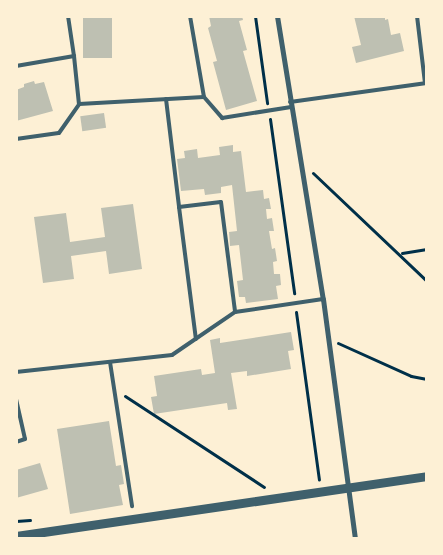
<!DOCTYPE html>
<html>
<head>
<meta charset="utf-8">
<style>
  body { margin:0 }
  #map { position:relative; width:443px; height:555px; overflow:hidden; background:#fdf0d5; font-family:"Open Sans",sans-serif }
  div>[style] { position:absolute }
  [style*='--x'] { left:calc(var(--x)*1px); top:calc(var(--y)*1px); width:calc(var(--w)*1px); rotate:calc(var(--a)*1deg) }
  .building>* { inset:0; background:#bec0b2; transform-origin:0 0 }
  .path>* { height:3px; margin:-1.5px; padding:0 1.5px; transform-origin:1.5px; border-radius:1.5px; background:#003049 }
  .service>* { height:4px; margin:-2px; padding:0 2px; transform-origin:2px; border-radius:2px; background:#3f606c }
  .minor>* { height:5px; margin:-2.5px; padding:0 2.5px; transform-origin:2.5px; border-radius:2.5px; background:#3f606c }
  .tertiary>* { height:9px; margin:-4.5px; padding:0 4.5px; transform-origin:4.5px; border-radius:4.5px; background:#3f606c }
  span { translate:-50% -50%; white-space:nowrap; text-align:center; line-height:1.15; -webkit-text-stroke:4px #fdf0d5; paint-order:stroke }
  .frame { position:absolute; inset:0; border:18px solid #fdf0d5; pointer-events:none }
</style>
</head>
<body>
<div id="map">
  <div class="building">
    <i style="left:83px;top:16px;width:29px;height:42px"></i>
    <i style="clip-path:polygon(209px 16px,242px 16px,243px 20px,239px 21px,247px 50px,243px 51px,257px 101px,226px 110px,213px 62px,217px 61px,208px 28px,211px 26px)"></i>
    <i style="clip-path:polygon(354px 16px,385px 16px,385px 20px,388px 19px,391px 35px,400px 33px,404px 51px,356px 63px,352px 47px,361px 45px)"></i>
    <i style="clip-path:polygon(34px 81px,35px 84px,44px 82px,53px 111px,16px 121px,16px 90px,24px 87px,24px 84px)"></i>
    <i style="left:104px;top:113px;width:15px;height:24px;rotate:82deg"></i>
    <i style="clip-path:polygon(233px 145px,233px 152px,241px 151px,246px 192px,263px 190px,264px 199px,269px 198px,271px 209px,266px 209px,267px 219px,272px 218px,274px 231px,269px 231px,272px 249px,275px 248px,277px 261px,273px 262px,274px 274px,280px 274px,281px 285px,276px 286px,278px 299px,246px 303px,245px 297px,239px 297px,237px 281px,243px 280px,239px 245px,230px 246px,229px 232px,237px 231px,232px 185px,221px 187px,221px 193px,205px 195px,204px 189px,181px 191px,177px 159px,185px 158px,184px 151px,197px 149px,198px 158px,220px 155px,219px 147px)"></i>
    <i style="clip-path:polygon(133px 204px,142px 269px,109px 274px,106px 251px,71px 256px,74px 279px,43px 283px,34px 217px,66px 213px,70px 242px,105px 237px,101px 208px)"></i>
    <i style="clip-path:polygon(291px 332px,294px 350px,288px 351px,291px 369px,247px 376px,247px 371px,231px 373px,237px 409px,228px 410px,227px 403px,154px 414px,151px 397px,157px 396px,154px 376px,201px 369px,202px 375px,215px 373px,210px 340px,220px 338px,220px 343px)"></i>
    <i style="clip-path:polygon(109px 421px,116px 466px,121px 465px,124px 484px,119px 485px,123px 505px,70px 514px,57px 429px)"></i>
    <i style="clip-path:polygon(40px 463px,48px 489px,16px 498px,16px 470px)"></i>
  </div>
  <div class="path">
    <i style="--x:255;--y:16;--w:88;--a:82.1"></i>
    <i style="--x:270;--y:119;--w:176;--a:82.1"></i>
    <i style="--x:313;--y:173;--w:157;--a:43.5"></i>
    <i style="--x:402;--y:253;--w:25;--a:-9"></i>
    <i style="--x:296;--y:312;--w:169;--a:82.2"></i>
    <i style="--x:338;--y:343;--w:80;--a:24.3"></i>
    <i style="--x:411;--y:376;--w:16;--a:11"></i>
    <i style="--x:125;--y:396;--w:166;--a:33.2"></i>
    <i style="--x:16;--y:521;--w:14;--a:-4"></i>
  </div>
  <div class="service">
    <i style="--x:68;--y:16;--w:40;--a:81.5"></i>
    <i style="--x:190;--y:16;--w:82;--a:80.2"></i>
    <i style="--x:417;--y:16;--w:67;--a:83.2"></i>
    <i style="--x:16;--y:66;--w:59;--a:-9.8"></i>
    <i style="--x:74;--y:56;--w:48;--a:84.1"></i>
    <i style="--x:166;--y:99;--w:109;--a:83.1"></i>
    <i style="--x:179;--y:207;--w:42;--a:-6.8"></i>
    <i style="--x:221;--y:202;--w:111;--a:82.7"></i>
    <i style="--x:290;--y:102;--w:138;--a:-7.9"></i>
    <i style="--x:16;--y:139;--w:43;--a:-7.9"></i>
    <i style="--x:59;--y:133;--w:35;--a:-55"></i>
    <i style="--x:79;--y:104;--w:125;--a:-3.2"></i>
    <i style="--x:204;--y:97;--w:28;--a:49"></i>
    <i style="--x:222;--y:118;--w:70;--a:-9.1"></i>
    <i style="--x:179;--y:207;--w:133;--a:82.7"></i>
    <i style="--x:110;--y:362;--w:146;--a:81.3"></i>
    <i style="--x:16;--y:372;--w:157;--a:-6.2"></i>
    <i style="--x:172;--y:355;--w:76;--a:-34.3"></i>
    <i style="--x:235;--y:312;--w:89;--a:-8.4"></i>
    <i style="--x:16;--y:399;--w:41;--a:77.3"></i>
    <i style="--x:25;--y:439;--w:9;--a:162"></i>
  </div>
  <div class="minor">
    <i style="--x:277;--y:16;--w:287;--a:80.8"></i>
    <i style="--x:323;--y:299;--w:242;--a:82.4"></i>
  </div>
  <div class="tertiary">
    <i style="--x:16;--y:536;--w:415;--a:-8.3"></i>
  </div>
  <div class="frame"></div>
</div>
</body>
</html>
